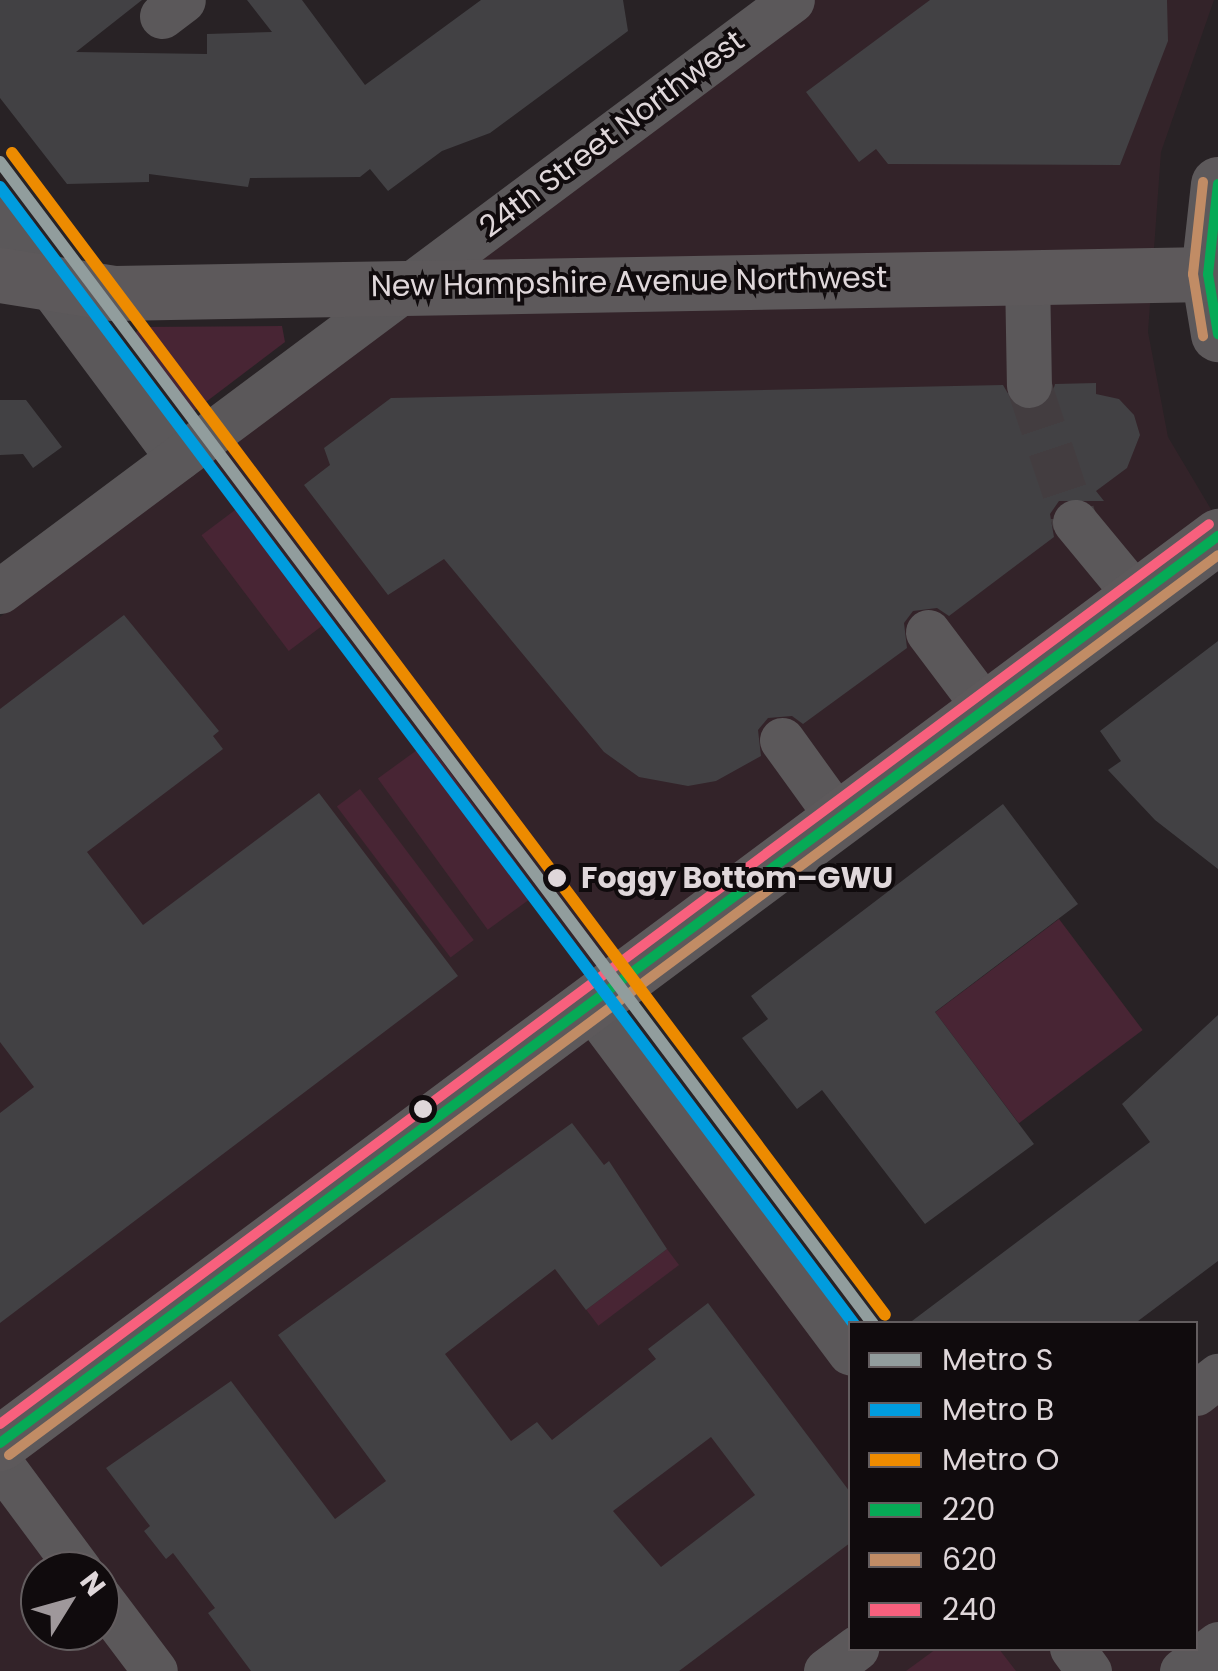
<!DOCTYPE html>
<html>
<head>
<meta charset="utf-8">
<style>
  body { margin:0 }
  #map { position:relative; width:1218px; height:1671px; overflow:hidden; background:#282225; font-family:Poppins,sans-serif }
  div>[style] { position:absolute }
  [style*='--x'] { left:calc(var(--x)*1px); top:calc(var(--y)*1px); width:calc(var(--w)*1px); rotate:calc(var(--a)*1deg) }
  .built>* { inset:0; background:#332329 }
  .green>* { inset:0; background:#482534; transform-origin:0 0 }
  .building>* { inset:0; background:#424144 }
  .minor-tunnel>* { height:45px; margin-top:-22.5px; transform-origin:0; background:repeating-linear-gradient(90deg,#433d40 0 45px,transparent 0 67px) }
  .minor>* { height:45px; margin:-22.5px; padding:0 22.5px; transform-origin:22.5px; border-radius:22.5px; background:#5b585a }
  .major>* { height:55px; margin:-27.5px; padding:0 27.5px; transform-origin:27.5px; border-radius:27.5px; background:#5d595b }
  .bus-1>* { height:10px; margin:-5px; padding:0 5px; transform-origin:5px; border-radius:5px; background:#06aa56 }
  .bus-2>* { height:10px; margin:-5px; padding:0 5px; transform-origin:5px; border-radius:5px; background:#c18c65 }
  .bus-3>* { height:10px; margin:-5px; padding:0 5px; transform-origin:5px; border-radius:5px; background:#f8607d }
  .metro-1>* { height:12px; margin:-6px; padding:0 6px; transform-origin:6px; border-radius:6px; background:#919d9d }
  .metro-2>* { height:12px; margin:-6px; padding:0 6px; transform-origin:6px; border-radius:6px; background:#009cde }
  .metro-3>* { height:12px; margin:-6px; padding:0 6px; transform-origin:6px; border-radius:6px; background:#ed8b00 }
  .dots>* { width:28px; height:28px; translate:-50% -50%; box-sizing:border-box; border:5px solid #100b0d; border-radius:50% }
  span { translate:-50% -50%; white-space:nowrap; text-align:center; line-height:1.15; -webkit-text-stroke:8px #100b0d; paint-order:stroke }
  .street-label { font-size:30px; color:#dfd7da }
  .stop-label { font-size:30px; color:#dfd7da; font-weight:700 }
  .left { translate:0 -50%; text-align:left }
  .legend { position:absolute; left:848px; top:1321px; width:350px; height:330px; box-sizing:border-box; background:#100b0d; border:2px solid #635d5f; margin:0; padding:12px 18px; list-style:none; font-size:30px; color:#dfd7da }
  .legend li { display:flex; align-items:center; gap:20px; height:50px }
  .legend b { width:50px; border:2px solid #635d5f }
  .north { position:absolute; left:20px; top:1551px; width:100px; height:100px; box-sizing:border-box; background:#100b0d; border:2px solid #635d5f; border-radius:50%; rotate:53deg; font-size:28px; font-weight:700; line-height:40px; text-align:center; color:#dfd7da }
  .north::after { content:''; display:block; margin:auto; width:35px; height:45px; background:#9f989b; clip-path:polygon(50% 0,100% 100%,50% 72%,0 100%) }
</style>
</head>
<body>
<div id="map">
  <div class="built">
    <i style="clip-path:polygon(evenodd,811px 0,1214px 0,1161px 152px,1148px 332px,1168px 437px,1218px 521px,590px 1005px,850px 1353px,850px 1648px,1196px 1648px,1196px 1393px,1218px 1376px,1218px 1671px,0 1671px,0 617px,811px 0,40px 1571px,100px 1571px,100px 1631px,40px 1631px,40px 1571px)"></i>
  </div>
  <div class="green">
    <i style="clip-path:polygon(282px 326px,285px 342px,194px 411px,178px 406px,130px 341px,140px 327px)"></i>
    <i style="left:243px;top:504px;width:145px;height:52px;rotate:53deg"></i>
    <i style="left:428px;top:742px;width:187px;height:62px;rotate:54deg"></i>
    <i style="left:360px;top:789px;width:189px;height:29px;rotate:53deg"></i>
    <i style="left:1059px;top:919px;width:139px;height:155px;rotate:53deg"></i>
    <i style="left:667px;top:1249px;width:20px;height:101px;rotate:53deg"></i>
    <i style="clip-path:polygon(936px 1649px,999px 1649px,1016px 1671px,906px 1671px)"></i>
  </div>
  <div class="building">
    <i style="clip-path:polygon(0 0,142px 0,76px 52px,207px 54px,207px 34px,272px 32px,247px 0,302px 0,365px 85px,481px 0,623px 0,628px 31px,490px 133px,442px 151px,388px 191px,370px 169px,360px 177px,250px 178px,248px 187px,149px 174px,149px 182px,67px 184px,0 98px)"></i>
    <i style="clip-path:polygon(930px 0,1167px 0,1168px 41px,1120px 165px,888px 164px,876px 149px,859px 162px,806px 92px)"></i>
    <i style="clip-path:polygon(1096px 383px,1096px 394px,1119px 399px,1134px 415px,1140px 435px,1127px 468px,1096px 491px,1104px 501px,1059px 501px,1050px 514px,1054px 537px,949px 616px,937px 608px,913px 611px,904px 623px,907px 648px,803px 724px,792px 716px,768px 718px,758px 730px,761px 756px,716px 781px,688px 786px,639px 777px,604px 752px,444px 559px,388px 595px,304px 485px,330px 465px,324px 448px,391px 398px,1003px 385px,1016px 407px,1030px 411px,1051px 398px,1055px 384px)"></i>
    <i style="clip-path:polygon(0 400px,26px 400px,62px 447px,33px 468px,23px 454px,0 455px)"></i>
    <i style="clip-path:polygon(124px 615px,219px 731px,213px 736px,223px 749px,87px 852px,143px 925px,319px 793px,458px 976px,0 1323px,0 1113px,34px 1087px,0 1042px,0 709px)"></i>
    <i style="clip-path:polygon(1218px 641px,1218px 869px,1155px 820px,1108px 770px,1121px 761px,1100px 731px)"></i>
    <i style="clip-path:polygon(1003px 804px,1078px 904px,935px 1012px,1034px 1144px,925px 1224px,822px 1090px,797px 1109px,742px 1038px,768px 1019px,751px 996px)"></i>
    <i style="clip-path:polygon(1218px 1015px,1218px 1261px,1134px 1324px,908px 1324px,1150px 1142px,1122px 1104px)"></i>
    <i style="clip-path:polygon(evenodd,572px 1123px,604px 1165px,609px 1161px,667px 1249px,586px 1310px,555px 1269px,445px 1354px,511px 1441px,537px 1422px,552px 1440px,656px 1359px,648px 1349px,708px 1303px,850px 1492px,850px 1543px,679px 1671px,251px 1671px,208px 1613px,215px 1608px,173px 1553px,166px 1559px,144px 1531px,150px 1526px,106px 1468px,231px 1381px,335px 1519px,386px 1481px,278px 1335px,572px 1123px,711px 1437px,755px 1495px,661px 1567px,613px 1511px,711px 1437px)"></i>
  </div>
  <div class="minor-tunnel">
    <i style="--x:1029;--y:385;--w:145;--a:71.4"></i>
  </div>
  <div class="minor">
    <i style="--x:162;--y:16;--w:26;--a:-37"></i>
    <i style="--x:0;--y:219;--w:298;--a:53.3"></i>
    <i style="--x:1027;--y:274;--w:111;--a:89"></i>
    <i style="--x:1075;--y:522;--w:97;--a:50.4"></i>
    <i style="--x:0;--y:591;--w:988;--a:-36.73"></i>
    <i style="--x:928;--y:632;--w:96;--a:53"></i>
    <i style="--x:782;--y:740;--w:97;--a:54.2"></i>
    <i style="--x:590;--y:1005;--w:434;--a:53.2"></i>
    <i style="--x:1196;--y:1393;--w:28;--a:-38"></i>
    <i style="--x:0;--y:1463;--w:134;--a:53.5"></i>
    <i style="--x:100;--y:1598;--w:91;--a:53"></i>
    <i style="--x:1072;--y:1648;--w:29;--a:54"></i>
    <i style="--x:826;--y:1671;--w:38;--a:-37"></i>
    <i style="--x:1182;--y:1671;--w:45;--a:-36.9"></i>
  </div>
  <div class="major">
    <i style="--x:1218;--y:184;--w:91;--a:96.3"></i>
    <i style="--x:1208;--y:274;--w:61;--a:80.5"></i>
    <i style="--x:0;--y:275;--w:115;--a:9"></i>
    <i style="--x:114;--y:293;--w:1094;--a:-0.99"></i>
    <i style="--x:0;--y:1443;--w:1519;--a:-36.67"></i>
  </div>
  <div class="bus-1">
    <i style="--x:1218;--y:184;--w:91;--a:96.3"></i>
    <i style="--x:1208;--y:274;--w:61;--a:80.5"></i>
    <i style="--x:0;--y:1443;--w:1519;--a:-36.67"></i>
  </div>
  <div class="bus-2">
    <i style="--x:1203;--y:182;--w:93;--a:96.2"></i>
    <i style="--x:1193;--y:274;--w:63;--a:80.8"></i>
    <i style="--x:9;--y:1455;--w:1507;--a:-36.66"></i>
  </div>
  <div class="bus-3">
    <i style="--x:0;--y:1424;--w:1507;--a:-36.66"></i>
  </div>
  <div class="metro-1">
    <i style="--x:0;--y:162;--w:1453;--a:53.08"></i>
  </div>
  <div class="metro-2">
    <i style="--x:0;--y:187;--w:1422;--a:53.09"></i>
  </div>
  <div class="metro-3">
    <i style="--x:12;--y:153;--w:1453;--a:53.08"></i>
  </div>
  <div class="dots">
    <i style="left:557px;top:878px;background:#dfd7da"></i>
    <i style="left:423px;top:1109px;background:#dfd7da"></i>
  </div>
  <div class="street-label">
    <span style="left:612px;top:134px;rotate:-37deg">24th Street Northwest</span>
    <span style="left:629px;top:282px;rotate:-1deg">New Hampshire Avenue Northwest</span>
  </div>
  <div class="stop-label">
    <span class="left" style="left:581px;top:878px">Foggy Bottom–GWU</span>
  </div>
  <ul class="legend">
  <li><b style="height:12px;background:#919d9d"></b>Metro S</li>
  <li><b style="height:12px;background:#009cde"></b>Metro B</li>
  <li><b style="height:12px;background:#ed8b00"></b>Metro O</li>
  <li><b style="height:12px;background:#06aa56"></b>220</li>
  <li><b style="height:12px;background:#c18c65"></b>620</li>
  <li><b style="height:12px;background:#f8607d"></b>240</li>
  </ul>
  <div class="north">N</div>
</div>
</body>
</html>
